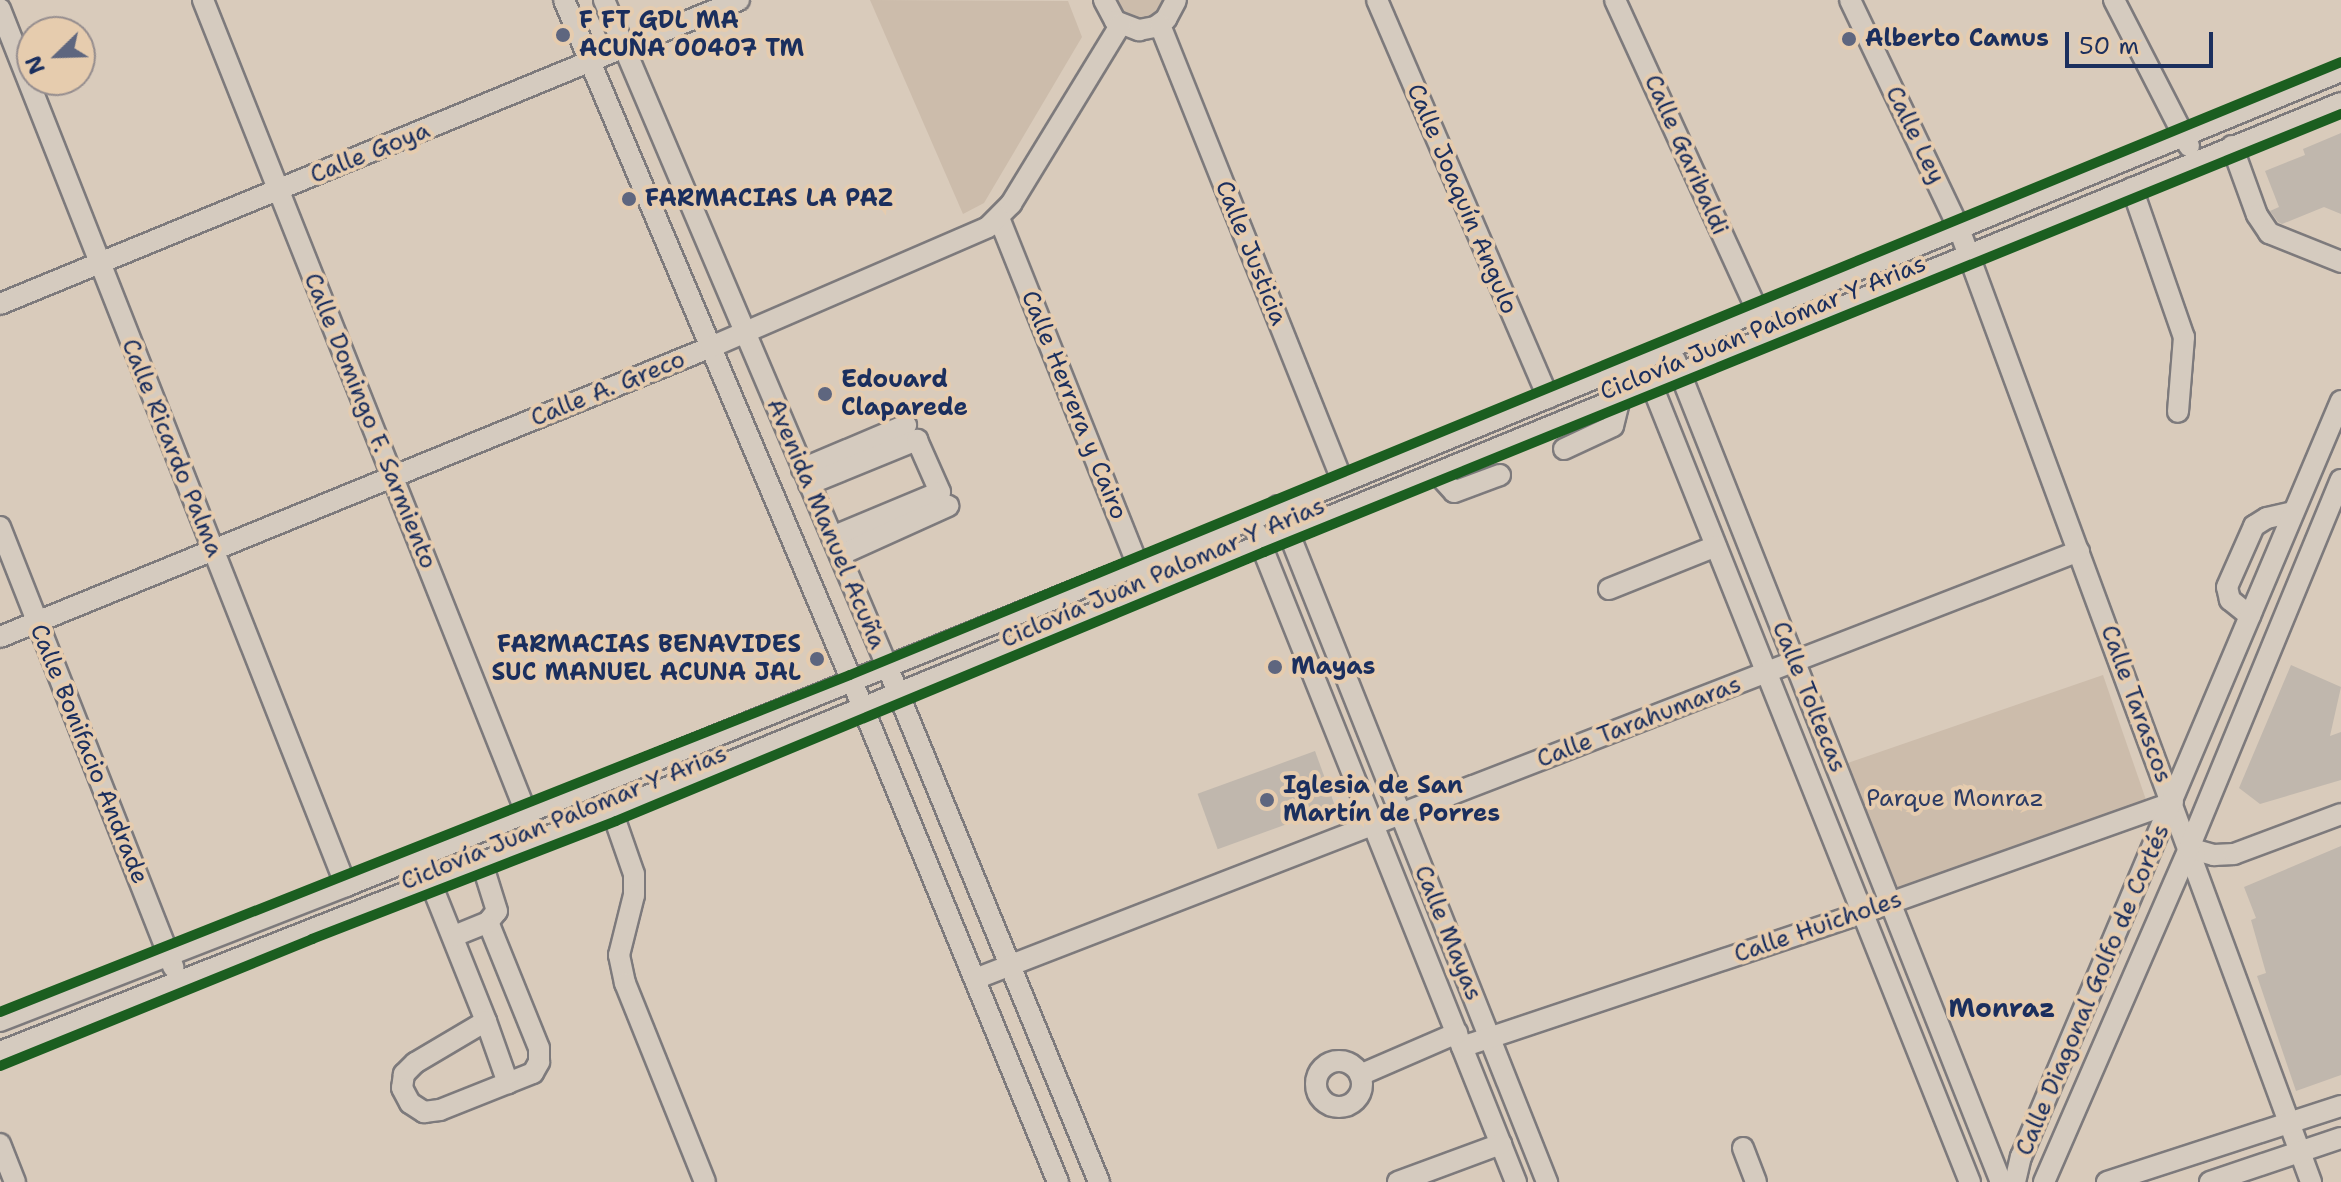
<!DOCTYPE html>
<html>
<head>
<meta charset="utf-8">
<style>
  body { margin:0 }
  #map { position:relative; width:2341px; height:1182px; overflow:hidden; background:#d9cbbb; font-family:"Shantell Sans",sans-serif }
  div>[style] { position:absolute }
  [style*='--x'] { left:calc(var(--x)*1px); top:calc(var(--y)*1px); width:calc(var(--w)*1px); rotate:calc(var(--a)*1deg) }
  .green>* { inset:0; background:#ccbcab; transform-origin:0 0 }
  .building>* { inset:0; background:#c0b7ad; transform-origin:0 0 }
  .roads { filter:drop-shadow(2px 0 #7d7a7c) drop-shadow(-2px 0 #7d7a7c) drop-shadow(0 2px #7d7a7c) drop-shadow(0 -2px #7d7a7c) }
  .minor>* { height:20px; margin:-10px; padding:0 10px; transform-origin:10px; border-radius:10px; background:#d5cbbf }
  .minor>.ring { margin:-10px; padding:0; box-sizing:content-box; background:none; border:20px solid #d5cbbf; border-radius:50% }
  .cycleway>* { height:10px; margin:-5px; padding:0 5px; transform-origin:5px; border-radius:5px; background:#1b5e20 }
  .dots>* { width:22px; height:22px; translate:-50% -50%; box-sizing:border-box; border:4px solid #e6ccae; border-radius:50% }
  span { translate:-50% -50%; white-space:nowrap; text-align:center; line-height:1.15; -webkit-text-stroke:8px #e6ccae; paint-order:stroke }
  .poi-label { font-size:24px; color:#1b2f5e; font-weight:700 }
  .left { translate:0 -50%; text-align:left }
  .right { translate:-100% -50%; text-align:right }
  .street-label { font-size:24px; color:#1b2f5e }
  .park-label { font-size:24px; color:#2c3c65 }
  .neighbourhood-label { font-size:26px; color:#1b2f5e; font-weight:700 }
  .north { position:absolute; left:16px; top:16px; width:80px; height:80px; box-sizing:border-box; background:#e6ccae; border:2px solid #958d8e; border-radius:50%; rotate:247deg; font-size:22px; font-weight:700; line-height:32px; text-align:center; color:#1b2f5e }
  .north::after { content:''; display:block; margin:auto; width:28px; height:36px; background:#5e667f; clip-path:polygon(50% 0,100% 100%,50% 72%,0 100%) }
  .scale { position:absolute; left:2065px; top:32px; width:148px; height:36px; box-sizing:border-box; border:4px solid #1b2f5e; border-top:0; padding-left:10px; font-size:24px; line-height:28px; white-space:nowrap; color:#1b2f5e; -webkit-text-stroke:6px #e6ccae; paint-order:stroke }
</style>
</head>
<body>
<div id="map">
  <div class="green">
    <i style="clip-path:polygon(870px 0,1068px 1px,1082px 37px,984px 203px,963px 214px)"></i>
    <i style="clip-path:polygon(1114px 0,1165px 0,1154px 15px,1138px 20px,1122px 13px)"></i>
    <i style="left:2103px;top:675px;width:136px;height:270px;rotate:71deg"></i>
  </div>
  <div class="building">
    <i style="clip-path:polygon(2341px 133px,2341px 214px,2324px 207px,2282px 224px,2278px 222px,2270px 211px,2279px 207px,2265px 171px,2305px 155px,2303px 149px)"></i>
    <i style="clip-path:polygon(2291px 665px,2341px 687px,2330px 736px,2341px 732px,2341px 780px,2260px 804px,2239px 788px)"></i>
    <i style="left:1315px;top:751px;width:59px;height:125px;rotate:70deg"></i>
    <i style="clip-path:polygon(2341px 846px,2341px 1075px,2296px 1091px,2257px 976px,2266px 973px,2251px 920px,2256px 918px,2244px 887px)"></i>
  </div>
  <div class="roads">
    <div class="minor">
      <i style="--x:203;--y:0;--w:888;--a:68.32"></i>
      <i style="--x:564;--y:0;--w:739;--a:67.08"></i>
      <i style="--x:852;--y:681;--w:542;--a:67.65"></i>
      <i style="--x:604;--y:0;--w:724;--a:66.98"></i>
      <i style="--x:887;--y:666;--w:558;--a:67.66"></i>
      <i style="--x:1104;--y:0;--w:24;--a:62"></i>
      <i style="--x:1115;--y:21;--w:26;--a:21"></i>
      <i style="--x:1139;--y:30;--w:16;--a:-11"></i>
      <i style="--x:1155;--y:27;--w:14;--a:-36"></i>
      <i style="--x:1166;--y:19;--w:21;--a:-62"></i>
      <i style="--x:1377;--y:0;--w:433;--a:66.7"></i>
      <i style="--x:1615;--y:0;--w:341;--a:65.4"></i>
      <i style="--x:1850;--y:0;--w:250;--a:64.5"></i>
      <i style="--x:1958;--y:226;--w:1019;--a:69.73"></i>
      <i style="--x:2114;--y:0;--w:164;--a:62.8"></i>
      <i style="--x:0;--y:9;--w:943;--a:68.47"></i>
      <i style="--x:1160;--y:25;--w:492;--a:68.2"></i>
      <i style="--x:2232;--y:146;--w:73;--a:70.1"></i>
      <i style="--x:2257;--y:215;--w:22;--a:56"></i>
      <i style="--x:2269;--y:233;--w:78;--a:21.9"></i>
      <i style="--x:2132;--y:188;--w:158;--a:70.8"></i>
      <i style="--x:2184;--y:337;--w:75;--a:94.6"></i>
      <i style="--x:999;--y:218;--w:386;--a:68.2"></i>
      <i style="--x:0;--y:304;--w:799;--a:-22.36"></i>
      <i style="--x:1675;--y:360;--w:884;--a:68.37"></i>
      <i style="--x:1647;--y:373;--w:871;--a:68.24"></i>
      <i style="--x:1564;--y:449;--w:54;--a:-25.1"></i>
      <i style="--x:1613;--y:426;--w:29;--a:-76"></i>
      <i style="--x:802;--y:469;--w:113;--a:-22.9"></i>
      <i style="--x:1437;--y:473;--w:25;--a:48"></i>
      <i style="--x:1454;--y:492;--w:49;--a:-20.3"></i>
      <i style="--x:809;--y:484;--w:117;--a:-22.2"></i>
      <i style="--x:917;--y:440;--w:57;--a:66.1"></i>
      <i style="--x:940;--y:492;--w:117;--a:157.4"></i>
      <i style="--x:1278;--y:506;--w:728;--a:68.3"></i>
      <i style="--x:0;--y:527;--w:473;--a:68.5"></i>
      <i style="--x:1256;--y:532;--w:700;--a:68.2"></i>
      <i style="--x:840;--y:555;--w:119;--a:-24.4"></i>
      <i style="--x:1609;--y:589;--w:115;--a:-21.9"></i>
      <i style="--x:2250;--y:616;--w:26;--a:-141"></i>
      <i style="--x:2230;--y:600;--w:13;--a:-103"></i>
      <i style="--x:2227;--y:587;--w:67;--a:-66.1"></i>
      <i style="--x:2254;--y:526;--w:15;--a:-32"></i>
      <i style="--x:2267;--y:518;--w:27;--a:-13"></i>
      <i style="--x:0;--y:637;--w:768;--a:-22.19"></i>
      <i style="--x:711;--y:347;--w:302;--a:-23.4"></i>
      <i style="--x:988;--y:227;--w:33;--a:-45"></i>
      <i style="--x:1011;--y:204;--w:211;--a:-58.6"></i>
      <i style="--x:612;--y:811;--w:67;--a:70.8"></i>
      <i style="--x:634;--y:874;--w:21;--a:90"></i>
      <i style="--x:634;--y:895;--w:62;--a:104"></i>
      <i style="--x:619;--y:955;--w:29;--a:78"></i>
      <i style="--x:625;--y:983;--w:214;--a:68.1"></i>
      <i style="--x:2189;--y:848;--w:26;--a:16"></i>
      <i style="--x:2214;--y:855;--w:20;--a:-3"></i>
      <i style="--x:2234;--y:854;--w:114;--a:-20.5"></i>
      <i style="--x:420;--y:856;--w:178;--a:68.2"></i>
      <i style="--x:486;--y:1021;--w:82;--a:149.4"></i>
      <i style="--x:415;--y:1063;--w:16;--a:135"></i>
      <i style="--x:404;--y:1074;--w:14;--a:98"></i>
      <i style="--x:402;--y:1088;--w:17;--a:62"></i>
      <i style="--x:410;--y:1103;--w:17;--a:33"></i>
      <i style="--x:424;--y:1112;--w:16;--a:-7"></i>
      <i style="--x:440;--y:1110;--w:100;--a:-21.7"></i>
      <i style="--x:533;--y:1073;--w:13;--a:-61"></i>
      <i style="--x:539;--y:1062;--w:14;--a:-90"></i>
      <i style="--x:539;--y:1048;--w:136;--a:-112"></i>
      <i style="--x:454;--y:936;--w:37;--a:-22"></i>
      <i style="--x:488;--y:922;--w:14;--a:-51"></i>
      <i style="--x:497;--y:911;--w:50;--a:-107.4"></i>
      <i style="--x:975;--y:979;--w:1184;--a:-21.19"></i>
      <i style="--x:0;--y:1021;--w:371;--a:-21.3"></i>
      <i style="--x:346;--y:886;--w:1076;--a:-22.06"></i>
      <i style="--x:1343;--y:482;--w:1079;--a:-22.38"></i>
      <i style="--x:486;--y:1021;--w:66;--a:70.5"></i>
      <i style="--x:1462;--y:1047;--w:422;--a:-18.5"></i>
      <i style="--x:1862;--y:913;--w:330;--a:-19.6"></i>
      <i style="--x:0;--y:1052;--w:577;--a:-21.45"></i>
      <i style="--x:537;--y:841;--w:1949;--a:-22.25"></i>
      <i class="ring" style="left:1316px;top:1061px;width:26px;height:26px"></i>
      <i style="--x:1360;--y:1075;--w:106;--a:-23.4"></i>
      <i style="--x:0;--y:1144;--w:41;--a:68.5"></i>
      <i style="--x:1743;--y:1148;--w:36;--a:69"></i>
      <i style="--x:1398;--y:1182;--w:110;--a:-20.3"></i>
      <i style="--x:2015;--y:1182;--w:26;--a:-77"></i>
      <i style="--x:2021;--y:1157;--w:821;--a:-67.06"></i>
      <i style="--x:2044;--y:1182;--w:364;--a:-66.5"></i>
      <i style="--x:2189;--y:848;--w:398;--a:-67.6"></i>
      <i style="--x:2107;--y:1182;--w:246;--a:-18"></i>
      <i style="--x:2210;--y:1182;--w:138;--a:-18.6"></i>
    </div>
  </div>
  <div class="cycleway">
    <i style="--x:0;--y:1012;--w:914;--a:-21.63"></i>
    <i style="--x:850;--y:675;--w:1612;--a:-22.35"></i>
    <i style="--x:0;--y:1066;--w:337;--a:-22.1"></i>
    <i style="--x:312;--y:939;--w:326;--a:-21.2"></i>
    <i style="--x:616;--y:821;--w:702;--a:-22.54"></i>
    <i style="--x:1264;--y:552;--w:1163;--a:-22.13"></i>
  </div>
  <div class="dots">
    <i style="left:563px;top:35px;background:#5e667f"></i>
    <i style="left:1849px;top:39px;background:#5e667f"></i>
    <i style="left:629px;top:199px;background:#5e667f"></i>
    <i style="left:825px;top:394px;background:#5e667f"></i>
    <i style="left:817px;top:659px;background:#5e667f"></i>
    <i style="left:1275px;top:667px;background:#5e667f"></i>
    <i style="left:1267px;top:800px;background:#5e667f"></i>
  </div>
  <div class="poi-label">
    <span class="left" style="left:579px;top:35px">F FT GDL MA<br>ACUÑA 00407 TM</span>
    <span class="left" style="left:1865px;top:39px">Alberto Camus</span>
    <span class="left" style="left:645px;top:199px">FARMACIAS LA PAZ</span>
    <span class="left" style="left:841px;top:394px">Edouard<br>Claparede</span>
    <span class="right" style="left:801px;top:659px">FARMACIAS BENAVIDES<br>SUC MANUEL ACUNA JAL</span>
    <span class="left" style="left:1291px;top:667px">Mayas</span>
    <span class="left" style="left:1283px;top:800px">Iglesia de San<br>Martín de Porres</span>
  </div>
  <div class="street-label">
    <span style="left:1915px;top:135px;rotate:64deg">Calle Ley</span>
    <span style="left:370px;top:153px;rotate:-22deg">Calle Goya</span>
    <span style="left:1686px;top:155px;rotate:66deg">Calle Garibaldi</span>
    <span style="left:1462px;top:199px;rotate:67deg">Calle Joaquín Angulo</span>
    <span style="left:1251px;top:253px;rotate:68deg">Calle Justicia</span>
    <span style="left:1763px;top:328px;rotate:-22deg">Ciclovía Juan Palomar Y Arias</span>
    <span style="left:608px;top:389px;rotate:-22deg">Calle A. Greco</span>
    <span style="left:1074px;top:405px;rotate:68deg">Calle Herrera y Cairo</span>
    <span style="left:370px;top:421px;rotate:68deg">Calle Domingo F. Sarmiento</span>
    <span style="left:172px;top:448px;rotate:68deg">Calle Ricardo Palma</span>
    <span style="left:826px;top:524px;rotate:67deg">Avenida Manuel Acuña</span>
    <span style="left:1163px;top:573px;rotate:-23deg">Ciclovía Juan Palomar Y Arias</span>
    <span style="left:1809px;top:697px;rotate:68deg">Calle Toltecas</span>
    <span style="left:2136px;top:704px;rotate:70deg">Calle Tarascos</span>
    <span style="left:1639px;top:722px;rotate:-21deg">Calle Tarahumaras</span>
    <span style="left:89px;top:754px;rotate:68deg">Calle Bonifacio Andrade</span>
    <span style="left:564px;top:818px;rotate:-22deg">Ciclovía Juan Palomar Y Arias</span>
    <span style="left:1818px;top:927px;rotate:-19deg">Calle Huicholes</span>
    <span style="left:1448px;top:933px;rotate:68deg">Calle Mayas</span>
    <span style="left:2093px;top:990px;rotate:-67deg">Calle Diagonal Golfo de Cortés</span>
  </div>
  <div class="park-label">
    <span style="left:1955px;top:799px">Parque Monraz</span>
  </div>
  <div class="neighbourhood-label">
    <span style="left:2002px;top:1008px">Monraz</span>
  </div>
  <div class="north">N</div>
  <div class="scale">50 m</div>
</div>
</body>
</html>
